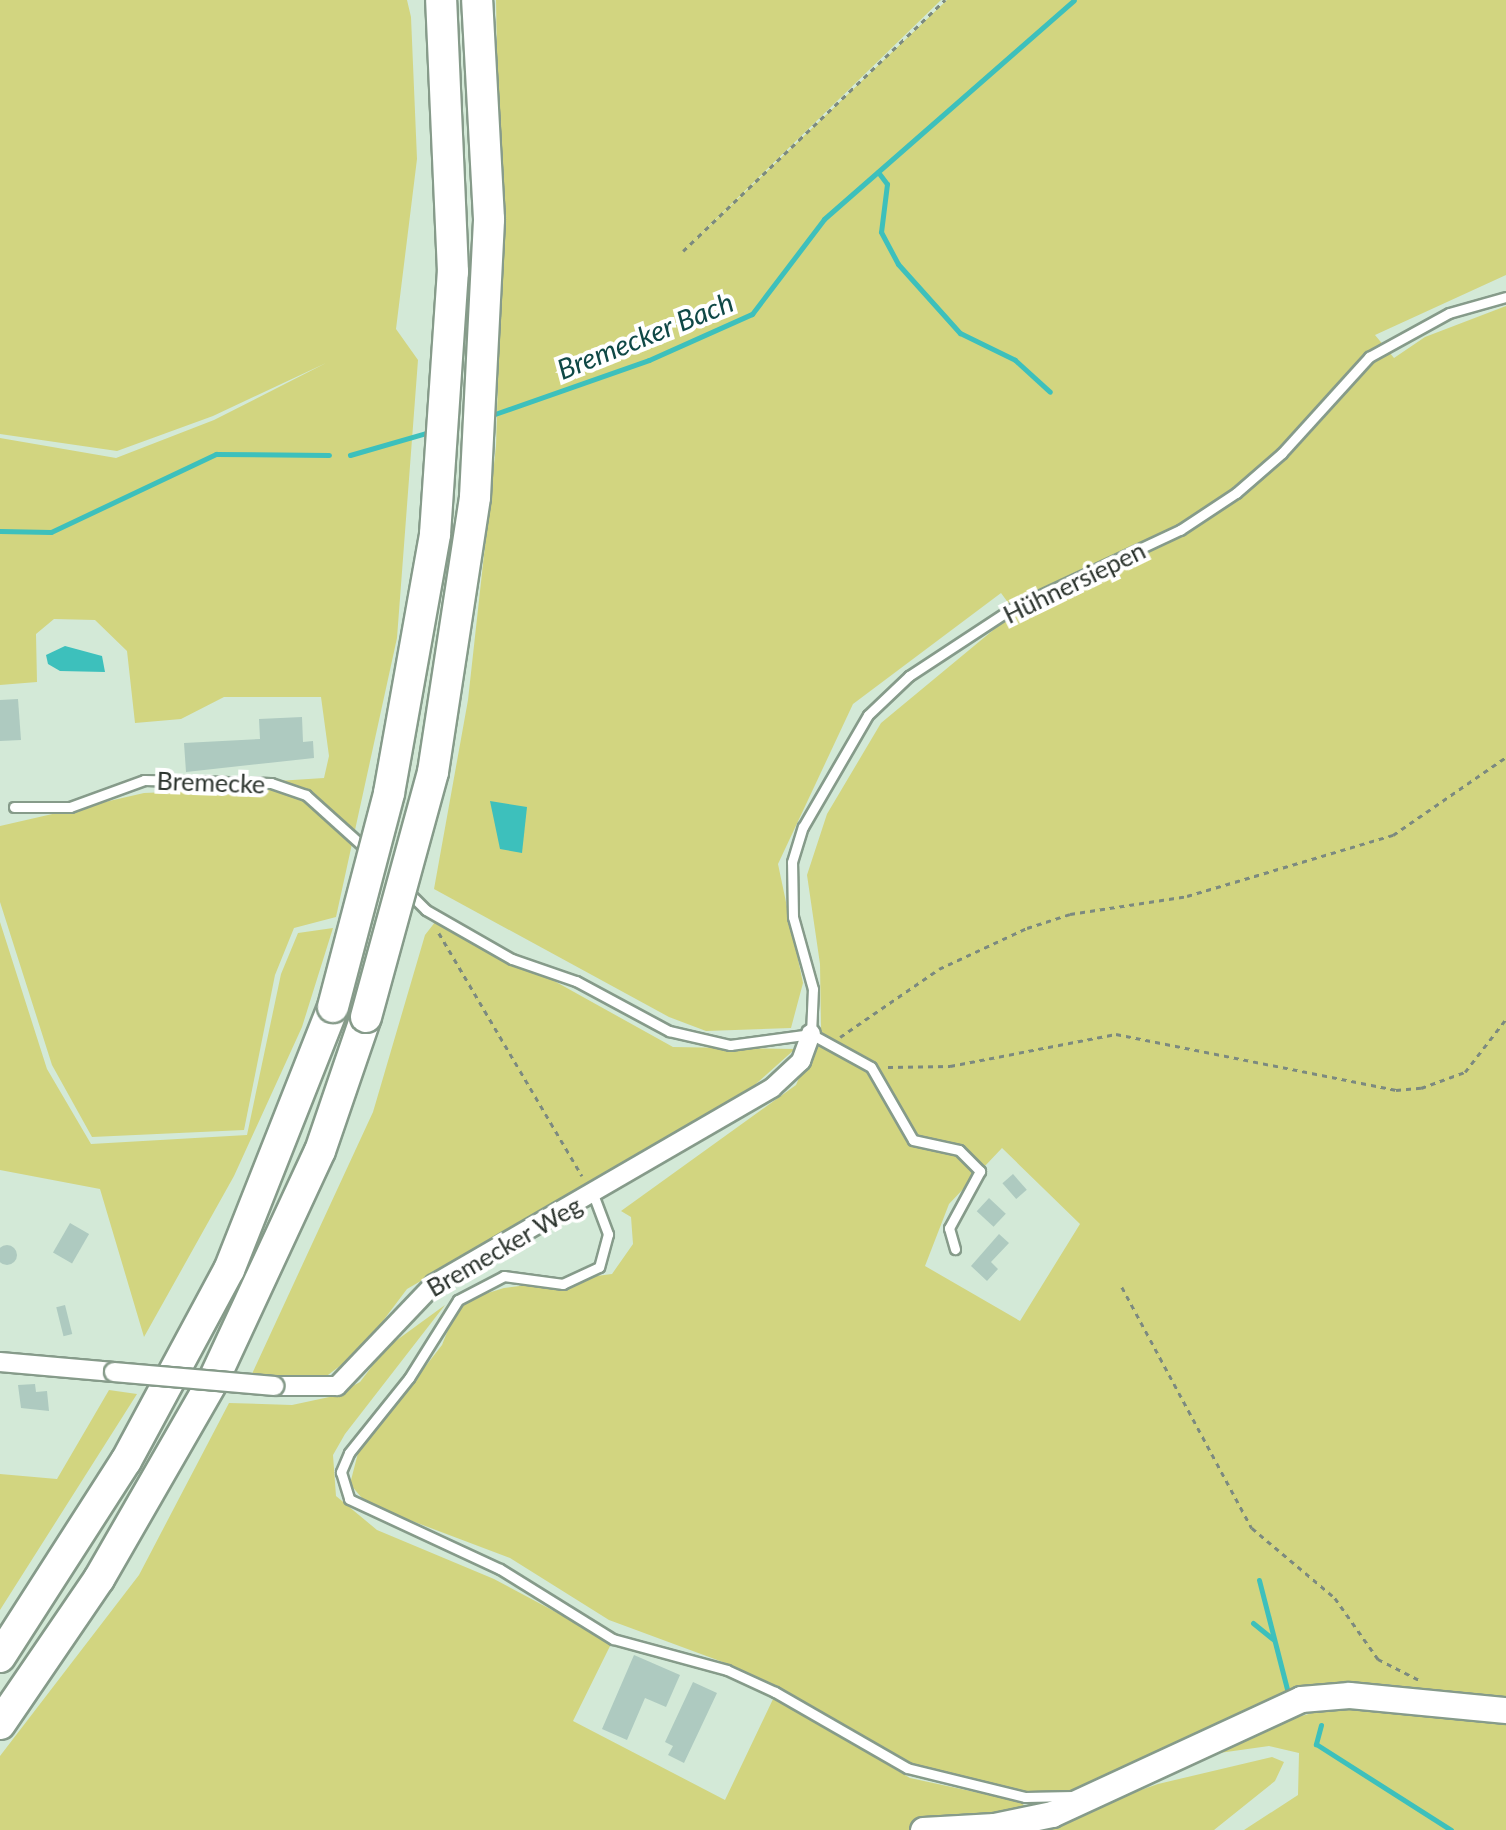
<!DOCTYPE html>
<html>
<head>
<meta charset="utf-8">
<style>
  body { margin:0 }
  #map { position:relative; width:1506px; height:1830px; overflow:hidden; background:#d3e9d7; font-family:Lato,sans-serif }
  div>[style] { position:absolute }
  [style*='--x'] { left:calc(var(--x)*1px); top:calc(var(--y)*1px); width:calc(var(--w)*1px); rotate:calc(var(--a)*1deg) }
  .green>* { inset:0; background:#d2d580 }
  .water>* { inset:0; background:#3dc0bc }
  .stream>* { height:5px; margin:-2.5px; padding:0 2.5px; transform-origin:2.5px; border-radius:2.5px; background:#3dc0bc }
  .building>* { inset:0; background:#aecac0; transform-origin:0 0 }
  .round { border-radius:50% }
  .path>* { height:2.5px; margin-top:-1.25px; transform-origin:0; background:repeating-linear-gradient(90deg,#7c8a7f 0 5px,transparent 0 10px) }
  .roads { filter:drop-shadow(2px 0 #869b8a) drop-shadow(-2px 0 #869b8a) drop-shadow(0 2px #869b8a) drop-shadow(0 -2px #869b8a) }
  .lane>* { height:9px; margin:-4.5px; padding:0 4.5px; transform-origin:4.5px; border-radius:4.5px; background:#fff }
  .street>* { height:18px; margin:-9px; padding:0 9px; transform-origin:9px; border-radius:9px; background:#fff }
  .secondary>* { height:25px; margin:-12.5px; padding:0 12.5px; transform-origin:12.5px; border-radius:12.5px; background:#fff }
  .highway>* { height:30px; margin:-15px; padding:0 15px; transform-origin:15px; border-radius:15px; background:#fff }
  .bridges { filter:drop-shadow(2px 0 #869b8a) drop-shadow(-2px 0 #869b8a) drop-shadow(0 2px #869b8a) drop-shadow(0 -2px #869b8a) }
  .street-bridge>* { height:18px; margin:-9px; padding:0 9px; transform-origin:9px; border-radius:9px; background:#fff }
  .highway-bridge>* { height:30px; margin:-15px; padding:0 15px; transform-origin:15px; border-radius:15px; background:#fff }
  span { translate:-50% -50%; white-space:nowrap; text-align:center; line-height:1.15; -webkit-text-stroke:8px #fff; paint-order:stroke }
  .street-label { font-size:25px; color:#2b332d }
  .water-label { font-size:28px; color:#0f4846; font-style:italic }
</style>
</head>
<body>
<div id="map">
  <div class="green">
    <i style="clip-path:polygon(0 0,407px 0,411px 17px,417px 159px,396px 329px,418px 360px,397px 638px,336px 917px,294px 928px,275px 975px,244px 1130px,92px 1137px,52px 1065px,0 902px,0 826px,144px 793px,242px 789px,261px 794px,277px 781px,324px 778px,329px 756px,321px 697px,224px 697px,181px 719px,135px 723px,127px 651px,95px 620px,54px 619px,36px 634px,37px 682px,0 685px,0 438px,116px 458px,214px 420px,326px 363px,213px 416px,117px 451px,0 434px)"></i>
    <i style="clip-path:polygon(evenodd,496px 0,941px 0,685px 249px,947px 0,1506px 0,1506px 275px,1375px 335px,1394px 358px,1425px 337px,1506px 306px,1506px 1699px,1385px 1684px,1347px 1687px,1226px 1720px,1188px 1736px,1144px 1769px,1079px 1790px,1023px 1793px,908px 1765px,728px 1664px,609px 1620px,510px 1558px,367px 1504px,350px 1484px,358px 1453px,442px 1345px,459px 1302px,504px 1288px,612px 1274px,633px 1244px,631px 1217px,621px 1211px,796px 1085px,821px 1027px,820px 964px,807px 875px,827px 814px,881px 723px,1015px 612px,1001px 593px,853px 704px,778px 864px,803px 983px,791px 1028px,706px 1031px,669px 1017px,434px 889px,468px 700px,496px 446px,501px 280px,496px 0,1002px 1148px,1080px 1224px,1020px 1321px,925px 1266px,949px 1204px,1002px 1148px)"></i>
    <i style="clip-path:polygon(439px 917px,673px 1047px,795px 1049px,748px 1091px,407px 1289px,361px 1350px,320px 1381px,251px 1376px,373px 1112px,425px 935px)"></i>
    <i style="clip-path:polygon(0 922px,47px 1069px,91px 1144px,247px 1135px,281px 974px,298px 933px,333px 928px,302px 1027px,234px 1176px,144px 1337px,100px 1189px,0 1170px)"></i>
    <i style="clip-path:polygon(445px 1305px,345px 1434px,333px 1455px,336px 1496px,377px 1530px,494px 1579px,612px 1642px,573px 1721px,725px 1800px,774px 1697px,910px 1778px,1022px 1802px,1034px 1827px,1158px 1784px,1272px 1757px,1284px 1762px,1275px 1781px,1214px 1830px,0 1830px,0 1756px,139px 1575px,229px 1403px,292px 1405px,334px 1396px,360px 1382px,386px 1348px)"></i>
    <i style="clip-path:polygon(109px 1390px,137px 1394px,0 1610px,0 1474px,57px 1479px)"></i>
    <i style="clip-path:polygon(1347px 1703px,1506px 1721px,1506px 1830px,1244px 1830px,1298px 1795px,1299px 1753px,1269px 1746px,1212px 1754px,1274px 1724px)"></i>
  </div>
  <div class="water">
    <i style="clip-path:polygon(65px 646px,102px 656px,105px 672px,60px 671px,48px 664px,46px 655px)"></i>
    <i style="clip-path:polygon(490px 801px,527px 807px,522px 853px,500px 849px)"></i>
  </div>
  <div class="stream">
    <i style="--x:878;--y:172;--w:15;--a:53"></i>
    <i style="--x:887;--y:184;--w:48;--a:97.1"></i>
    <i style="--x:881;--y:232;--w:36;--a:62"></i>
    <i style="--x:898;--y:264;--w:93;--a:48.1"></i>
    <i style="--x:960;--y:333;--w:61;--a:26.1"></i>
    <i style="--x:1015;--y:360;--w:47;--a:42.4"></i>
    <i style="--x:492;--y:415;--w:166;--a:-19.3"></i>
    <i style="--x:649;--y:360;--w:113;--a:-24.1"></i>
    <i style="--x:752;--y:314;--w:119;--a:-52.8"></i>
    <i style="--x:824;--y:219;--w:332;--a:-41.2"></i>
    <i style="--x:350;--y:455;--w:86;--a:-16.1"></i>
    <i style="--x:0;--y:531;--w:51;--a:1.1"></i>
    <i style="--x:51;--y:532;--w:183;--a:-25.3"></i>
    <i style="--x:216;--y:454;--w:113;--a:0.5"></i>
    <i style="--x:1259;--y:1580;--w:121;--a:75.6"></i>
    <i style="--x:1253;--y:1623;--w:26;--a:39"></i>
    <i style="--x:1321;--y:1725;--w:20;--a:105"></i>
    <i style="--x:1316;--y:1744;--w:160;--a:32.5"></i>
  </div>
  <div class="building">
    <i style="clip-path:polygon(18px 699px,21px 740px,0 741px,0 700px)"></i>
    <i style="clip-path:polygon(302px 717px,303px 742px,313px 741px,314px 758px,186px 772px,184px 743px,260px 739px,259px 719px)"></i>
    <i style="left:1013px;top:1174px;width:21px;height:14px;rotate:49deg"></i>
    <i style="left:989px;top:1198px;width:23px;height:18px;rotate:43deg"></i>
    <i style="left:70px;top:1223px;width:22px;height:34px;rotate:30deg"></i>
    <i style="clip-path:polygon(999px 1234px,1009px 1243px,991px 1262px,998px 1269px,987px 1281px,971px 1266px)"></i>
    <i class="round" style="left:-3px;top:1245px;width:20px;height:20px"></i>
    <i style="left:65px;top:1305px;width:30px;height:9px;rotate:76deg"></i>
    <i style="clip-path:polygon(35px 1384px,36px 1392px,47px 1391px,49px 1411px,21px 1408px,18px 1385px)"></i>
    <i style="clip-path:polygon(634px 1655px,680px 1675px,666px 1707px,645px 1698px,627px 1740px,602px 1729px)"></i>
    <i style="clip-path:polygon(693px 1682px,717px 1693px,684px 1763px,668px 1755px,673px 1746px,665px 1742px)"></i>
  </div>
  <div class="path">
    <i style="--x:683;--y:251;--w:363;--a:-43.8"></i>
    <i style="--x:439;--y:933;--w:282;--a:59.5"></i>
    <i style="--x:840;--y:1037;--w:120;--a:-34.5"></i>
    <i style="--x:939;--y:969;--w:97;--a:-25"></i>
    <i style="--x:1027;--y:928;--w:45;--a:-18"></i>
    <i style="--x:1070;--y:914;--w:118;--a:-8.7"></i>
    <i style="--x:1187;--y:896;--w:215;--a:-16.5"></i>
    <i style="--x:1393;--y:835;--w:137;--a:-34.6"></i>
    <i style="--x:888;--y:1067;--w:62;--a:-0.9"></i>
    <i style="--x:950;--y:1066;--w:169;--a:-10.9"></i>
    <i style="--x:1116;--y:1034;--w:286;--a:11.3"></i>
    <i style="--x:1396;--y:1090;--w:25;--a:-5"></i>
    <i style="--x:1421;--y:1088;--w:47;--a:-20"></i>
    <i style="--x:1465;--y:1072;--w:67;--a:-52.3"></i>
    <i style="--x:1122;--y:1287;--w:274;--a:61.7"></i>
    <i style="--x:1252;--y:1528;--w:109;--a:40.1"></i>
    <i style="--x:1335;--y:1598;--w:75;--a:54.8"></i>
    <i style="--x:1378;--y:1659;--w:46;--a:27.1"></i>
  </div>
  <div class="roads">
    <div class="lane">
      <i style="--x:14;--y:807;--w:56;--a:0"></i>
      <i style="--x:70;--y:807;--w:79;--a:-20"></i>
      <i style="--x:144;--y:780;--w:127;--a:1.4"></i>
      <i style="--x:271;--y:783;--w:37;--a:19"></i>
      <i style="--x:306;--y:795;--w:82;--a:42"></i>
      <i style="--x:406;--y:890;--w:28;--a:45"></i>
      <i style="--x:426;--y:910;--w:99;--a:29.7"></i>
      <i style="--x:512;--y:959;--w:68;--a:19"></i>
      <i style="--x:576;--y:981;--w:106;--a:28.3"></i>
      <i style="--x:669;--y:1031;--w:63;--a:12.9"></i>
      <i style="--x:730;--y:1045;--w:82;--a:-7.7"></i>
      <i style="--x:811;--y:1034;--w:68;--a:28.8"></i>
      <i style="--x:871;--y:1067;--w:84;--a:60.1"></i>
      <i style="--x:913;--y:1140;--w:47;--a:12.3"></i>
      <i style="--x:959;--y:1150;--w:30;--a:45"></i>
      <i style="--x:980;--y:1171;--w:65;--a:118.5"></i>
      <i style="--x:949;--y:1228;--w:22;--a:74"></i>
      <i style="--x:811;--y:1034;--w:45;--a:-87.5"></i>
      <i style="--x:813;--y:989;--w:75;--a:-105.5"></i>
      <i style="--x:793;--y:917;--w:55;--a:-91"></i>
      <i style="--x:792;--y:862;--w:37;--a:-73"></i>
      <i style="--x:803;--y:827;--w:129;--a:-59.9"></i>
      <i style="--x:868;--y:715;--w:57;--a:-43.6"></i>
      <i style="--x:909;--y:676;--w:122;--a:-33.3"></i>
      <i style="--x:1011;--y:609;--w:187;--a:-25.1"></i>
      <i style="--x:1180;--y:530;--w:67;--a:-33.5"></i>
      <i style="--x:1236;--y:493;--w:61;--a:-41"></i>
      <i style="--x:1282;--y:453;--w:130;--a:-47.8"></i>
      <i style="--x:1369;--y:357;--w:91;--a:-28.8"></i>
      <i style="--x:1449;--y:313;--w:59;--a:-15.7"></i>
      <i style="--x:593;--y:1194;--w:43;--a:69.4"></i>
      <i style="--x:608;--y:1234;--w:34;--a:105"></i>
      <i style="--x:599;--y:1267;--w:40;--a:155"></i>
      <i style="--x:563;--y:1284;--w:60;--a:-172.3"></i>
      <i style="--x:504;--y:1276;--w:52;--a:152.4"></i>
      <i style="--x:458;--y:1300;--w:92;--a:122.1"></i>
      <i style="--x:409;--y:1378;--w:96;--a:128.7"></i>
      <i style="--x:349;--y:1453;--w:21;--a:113"></i>
      <i style="--x:341;--y:1472;--w:28;--a:73"></i>
      <i style="--x:349;--y:1499;--w:166;--a:24.9"></i>
      <i style="--x:500;--y:1569;--w:133;--a:31.8"></i>
      <i style="--x:613;--y:1639;--w:118;--a:15.2"></i>
      <i style="--x:727;--y:1670;--w:53;--a:24.6"></i>
      <i style="--x:775;--y:1692;--w:152;--a:29.9"></i>
      <i style="--x:907;--y:1768;--w:122;--a:13.8"></i>
      <i style="--x:1025;--y:1797;--w:48;--a:-1.2"></i>
    </div>
    <div class="street">
      <i style="--x:0;--y:1362;--w:114;--a:5"></i>
      <i style="--x:274;--y:1386;--w:63;--a:0"></i>
      <i style="--x:337;--y:1386;--w:141;--a:-46.4"></i>
      <i style="--x:434;--y:1284;--w:391;--a:-30.1"></i>
      <i style="--x:772;--y:1088;--w:40;--a:-43"></i>
      <i style="--x:801;--y:1061;--w:29;--a:-70"></i>
    </div>
    <div class="secondary">
      <i style="--x:923;--y:1830;--w:71;--a:-3.2"></i>
      <i style="--x:994;--y:1826;--w:59;--a:-11.7"></i>
      <i style="--x:1052;--y:1814;--w:274;--a:-24.8"></i>
      <i style="--x:1301;--y:1699;--w:48;--a:-4.8"></i>
      <i style="--x:1349;--y:1695;--w:158;--a:5.5"></i>
    </div>
    <div class="highway">
      <i style="--x:0;--y:1657;--w:233;--a:-57.3"></i>
      <i style="--x:126;--y:1461;--w:217;--a:-61.7"></i>
      <i style="--x:229;--y:1270;--w:283;--a:-68.4"></i>
      <i style="--x:0;--y:1724;--w:176;--a:-55.7"></i>
      <i style="--x:99;--y:1579;--w:231;--a:-60.1"></i>
      <i style="--x:214;--y:1379;--w:251;--a:-65.1"></i>
      <i style="--x:320;--y:1151;--w:142;--a:-71.1"></i>
    </div>
  </div>
  <div class="bridges">
    <div class="street-bridge">
      <i style="--x:114;--y:1372;--w:161;--a:5"></i>
    </div>
    <div class="highway-bridge">
      <i style="--x:333;--y:1007;--w:221;--a:-75.3"></i>
      <i style="--x:389;--y:793;--w:263;--a:-79.9"></i>
      <i style="--x:435;--y:534;--w:263;--a:-86.1"></i>
      <i style="--x:453;--y:272;--w:272;--a:-92.5"></i>
      <i style="--x:366;--y:1017;--w:254;--a:-74.7"></i>
      <i style="--x:433;--y:772;--w:278;--a:-81.3"></i>
      <i style="--x:475;--y:497;--w:278;--a:-87.1"></i>
      <i style="--x:489;--y:219;--w:219;--a:-93.1"></i>
    </div>
  </div>
  <div class="street-label">
    <span style="left:1074px;top:582px;rotate:-26deg">Hühnersiepen</span>
    <span style="left:211px;top:782px;rotate:2deg">Bremecke</span>
    <span style="left:504px;top:1246px;rotate:-30deg">Bremecker Weg</span>
  </div>
  <div class="water-label">
    <span style="left:645px;top:335px;rotate:-22deg">Bremecker Bach</span>
  </div>
</div>
</body>
</html>
